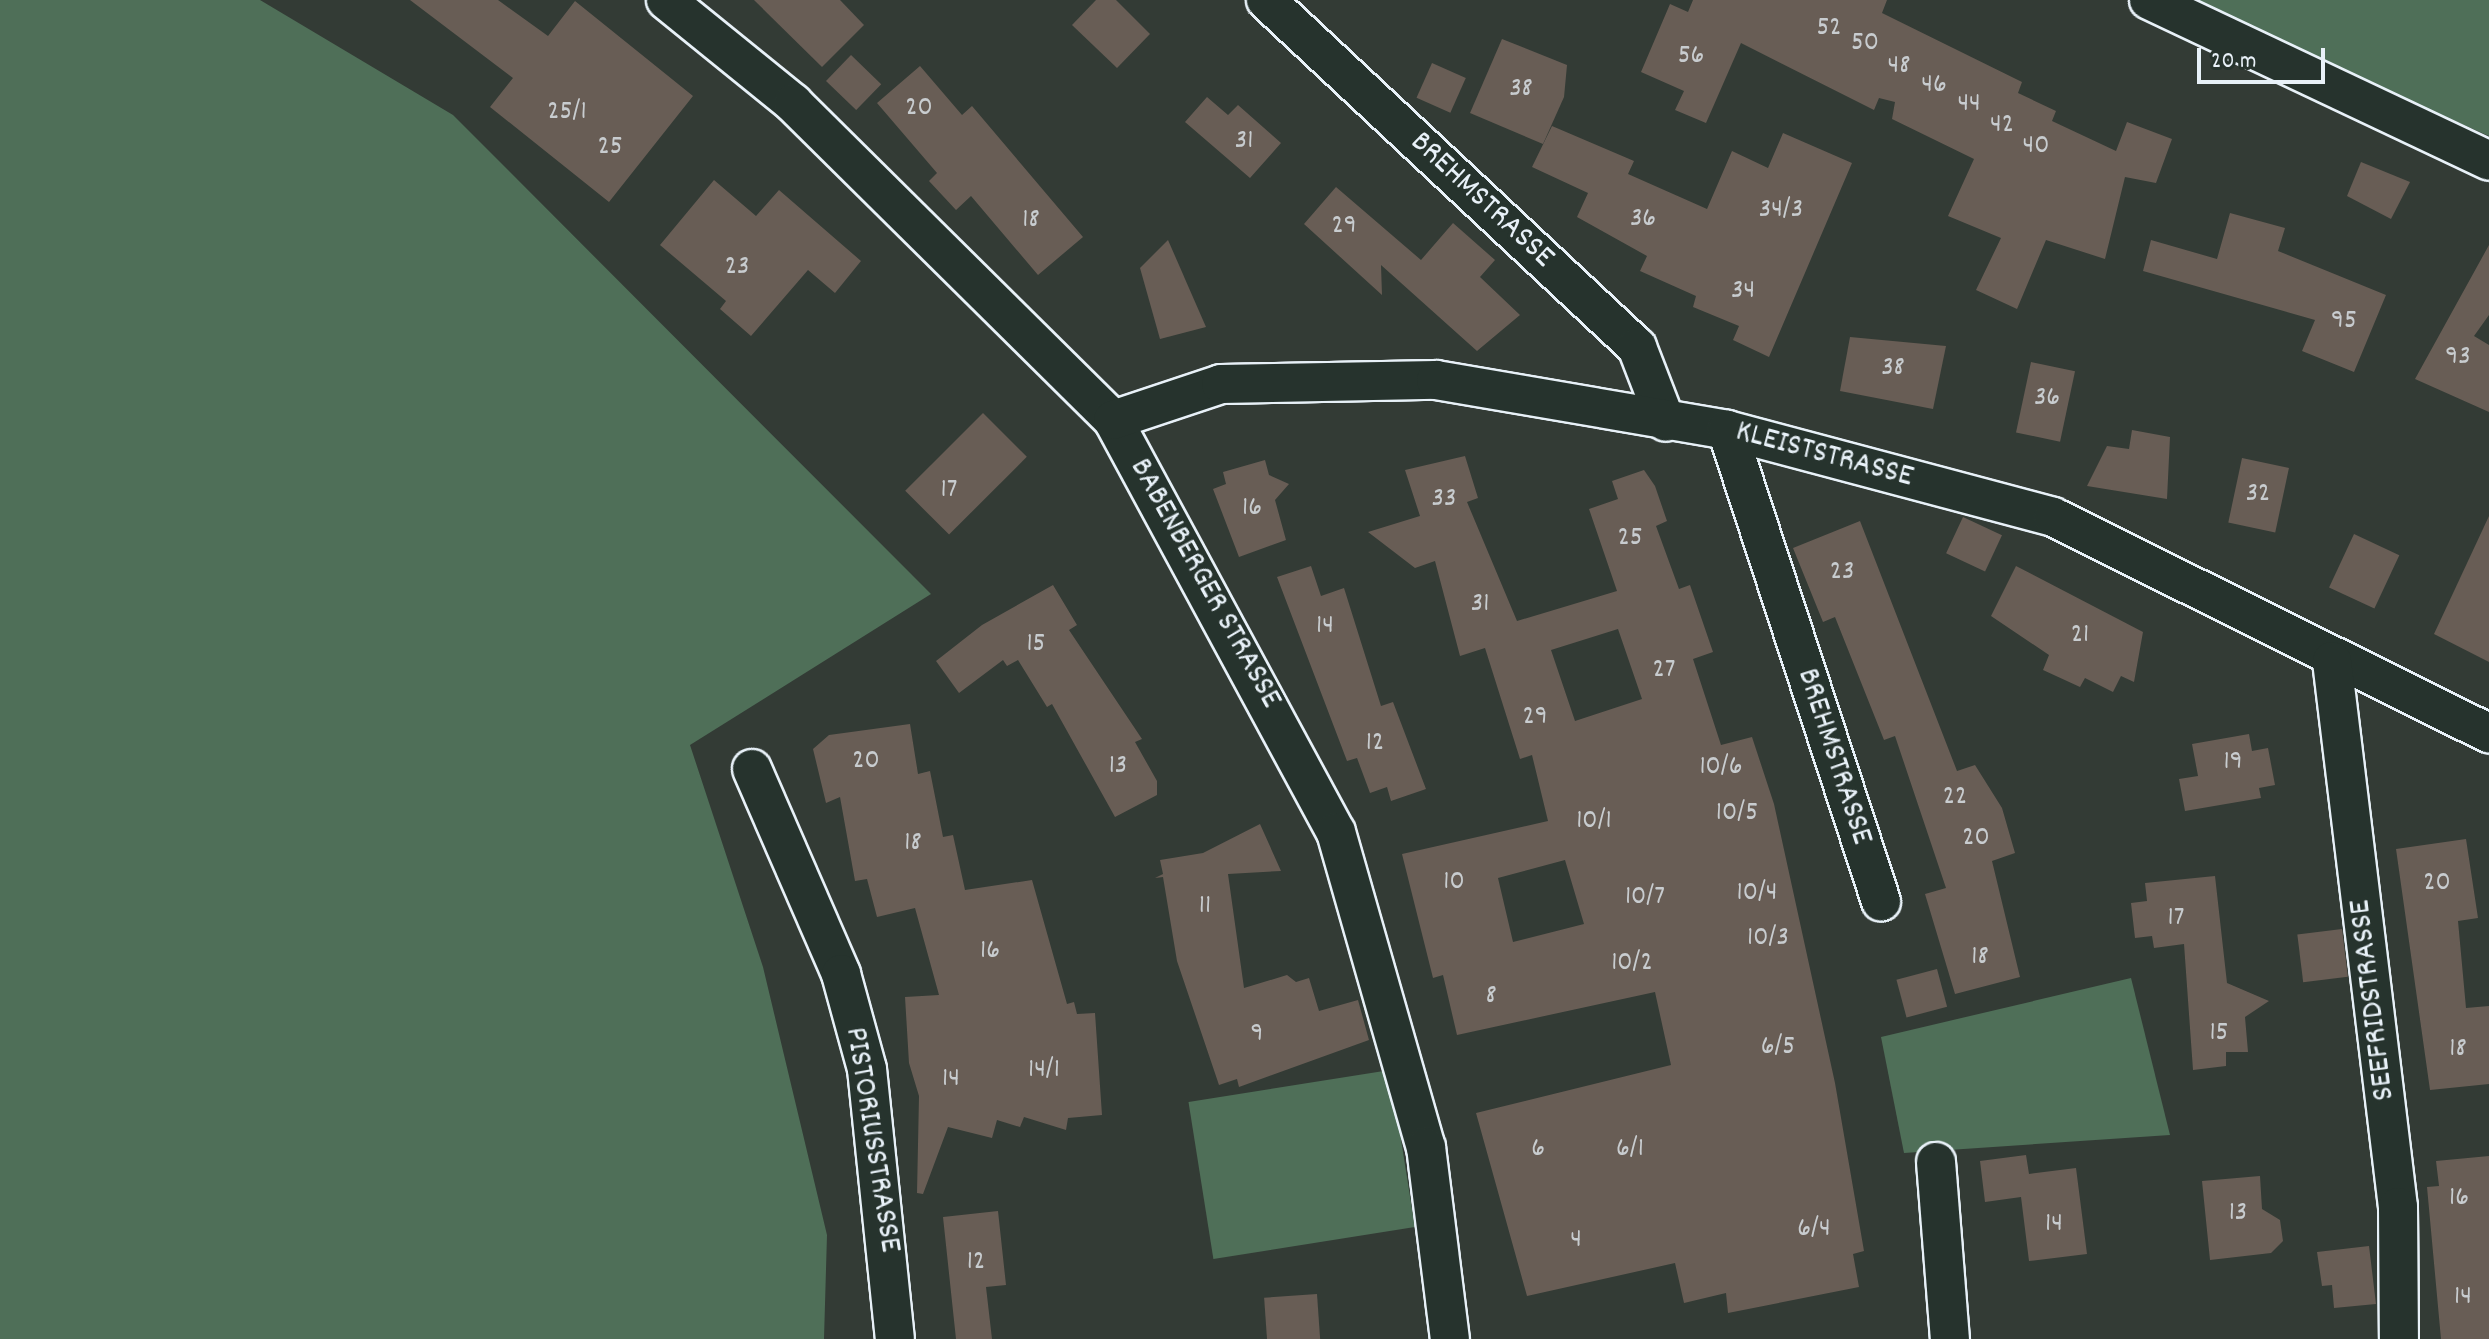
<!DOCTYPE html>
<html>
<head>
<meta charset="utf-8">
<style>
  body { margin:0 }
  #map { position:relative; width:2489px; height:1339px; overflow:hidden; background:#333b35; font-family:Dekko,sans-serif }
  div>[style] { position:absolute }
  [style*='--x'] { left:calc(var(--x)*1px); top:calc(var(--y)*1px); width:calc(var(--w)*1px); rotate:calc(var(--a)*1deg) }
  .green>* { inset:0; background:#4f6f58; transform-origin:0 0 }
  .building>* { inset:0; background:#685d55; transform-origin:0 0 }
  .roads { filter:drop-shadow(2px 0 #e8f1f8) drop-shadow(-2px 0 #e8f1f8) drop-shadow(0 2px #e8f1f8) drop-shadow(0 -2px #e8f1f8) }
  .minor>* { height:38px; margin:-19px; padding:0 19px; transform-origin:19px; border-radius:19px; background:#26332d }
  span { translate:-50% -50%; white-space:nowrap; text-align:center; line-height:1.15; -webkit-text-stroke:6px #26332d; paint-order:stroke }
  .number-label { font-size:28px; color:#c8cccf }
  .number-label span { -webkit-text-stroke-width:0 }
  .street-label { font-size:32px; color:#e8f1f8 }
  .scale { position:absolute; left:2197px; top:48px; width:128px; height:36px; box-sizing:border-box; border:4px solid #e8f1f8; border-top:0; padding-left:10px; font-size:24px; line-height:28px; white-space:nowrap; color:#e8f1f8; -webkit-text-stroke:6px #26332d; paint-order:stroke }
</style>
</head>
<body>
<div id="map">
  <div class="green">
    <i style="clip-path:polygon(0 0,260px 0,453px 115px,931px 594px,690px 745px,763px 967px,827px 1235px,824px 1339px,0 1339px)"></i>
    <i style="clip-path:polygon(2178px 0,2489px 0,2489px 136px)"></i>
    <i style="clip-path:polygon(2131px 978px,2170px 1135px,1904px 1153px,1881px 1037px)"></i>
    <i style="left:1390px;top:1070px;width:159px;height:204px;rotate:81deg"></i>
  </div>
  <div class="building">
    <i style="clip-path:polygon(410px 0,498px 0,548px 36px,575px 1px,693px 96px,609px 202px,490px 107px,513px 78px)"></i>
    <i style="clip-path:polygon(754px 0,840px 0,864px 25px,822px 67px)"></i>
    <i style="clip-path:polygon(1096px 0,1116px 0,1150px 34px,1117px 68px,1072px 25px)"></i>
    <i style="clip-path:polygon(1693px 0,1887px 0,1882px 13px,2022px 82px,2018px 93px,2056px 111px,2052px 121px,2116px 151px,2127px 122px,2172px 139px,2156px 183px,2125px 177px,2105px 259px,2046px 240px,2017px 309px,1976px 290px,2001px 238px,1948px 216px,1974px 159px,1892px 119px,1895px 102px,1879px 98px,1874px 110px,1741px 43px,1706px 123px,1675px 110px,1684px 91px,1641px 72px,1670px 4px,1688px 12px)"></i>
    <i style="clip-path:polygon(1502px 39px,1567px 65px,1564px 97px,1543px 144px,1470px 113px)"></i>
    <i style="left:851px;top:55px;width:42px;height:36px;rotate:44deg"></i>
    <i style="left:1432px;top:63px;width:37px;height:38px;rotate:24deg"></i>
    <i style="clip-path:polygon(920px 66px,962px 115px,972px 106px,1083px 237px,1038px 275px,971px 196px,956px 210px,929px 181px,937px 173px,877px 103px)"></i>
    <i style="clip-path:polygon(1207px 97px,1228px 115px,1238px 105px,1281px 143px,1250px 178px,1185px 122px)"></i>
    <i style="clip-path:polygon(1552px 126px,1634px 161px,1628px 174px,1707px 209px,1732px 151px,1768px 168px,1783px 133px,1852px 163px,1769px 357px,1733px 340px,1739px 326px,1693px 307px,1696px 296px,1640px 271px,1647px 256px,1577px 217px,1588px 193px,1532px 167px)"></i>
    <i style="clip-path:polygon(2361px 162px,2410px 182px,2391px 219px,2347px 196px)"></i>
    <i style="clip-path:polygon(714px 180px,756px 216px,779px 190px,861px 261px,835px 293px,808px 270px,751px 336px,720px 309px,726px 301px,660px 245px)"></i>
    <i style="clip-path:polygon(1336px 187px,1421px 260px,1453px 223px,1495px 260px,1480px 277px,1520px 315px,1477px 351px,1381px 265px,1382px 295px,1304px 224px)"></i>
    <i style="clip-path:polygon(2230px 213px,2285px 228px,2278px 251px,2386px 295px,2354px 372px,2302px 351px,2315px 320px,2143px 271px,2151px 240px,2217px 259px)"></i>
    <i style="clip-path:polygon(1168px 240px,1206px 327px,1160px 339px,1140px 268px)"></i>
    <i style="clip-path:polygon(2489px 245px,2489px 315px,2474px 336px,2489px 345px,2489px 412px,2415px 379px)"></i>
    <i style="clip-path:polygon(1850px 337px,1946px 346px,1933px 409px,1840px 391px)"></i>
    <i style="left:2031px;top:362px;width:45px;height:72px;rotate:12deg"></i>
    <i style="left:983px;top:413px;width:62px;height:110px;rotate:45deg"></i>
    <i style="clip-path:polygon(2132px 430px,2170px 437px,2167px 499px,2087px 486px,2107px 446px,2129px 449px)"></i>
    <i style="clip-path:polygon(evenodd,1465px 456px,1478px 498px,1467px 502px,1517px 621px,1617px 591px,1589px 509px,1618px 499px,1612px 481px,1644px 470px,1655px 486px,1667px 521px,1656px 526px,1679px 589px,1690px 585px,1713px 652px,1693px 659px,1721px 745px,1752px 737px,1774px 804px,1835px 1083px,1864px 1251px,1853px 1254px,1859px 1287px,1728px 1313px,1726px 1293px,1684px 1303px,1675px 1263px,1527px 1296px,1476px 1113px,1671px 1065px,1655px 992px,1457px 1035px,1443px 975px,1433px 978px,1402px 854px,1548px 821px,1532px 755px,1520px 759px,1485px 648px,1460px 656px,1435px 561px,1415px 568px,1368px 532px,1420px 516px,1405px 470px,1465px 456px,1618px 629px,1642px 699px,1575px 721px,1551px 650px,1618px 629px,1465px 456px,1565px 860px,1584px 924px,1513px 942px,1498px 878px,1565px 860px)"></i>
    <i style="left:2242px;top:458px;width:48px;height:66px;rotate:12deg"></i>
    <i style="clip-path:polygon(1265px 460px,1269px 475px,1289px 484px,1275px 500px,1286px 540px,1239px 557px,1213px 489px,1226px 484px,1223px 472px)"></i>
    <i style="clip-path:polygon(2489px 516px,2489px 662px,2434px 634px)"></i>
    <i style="left:1963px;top:517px;width:43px;height:40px;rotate:25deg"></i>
    <i style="clip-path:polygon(1860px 521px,1957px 771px,1975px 765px,2002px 808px,2015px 853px,1992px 861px,2020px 977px,1955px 994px,1925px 894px,1946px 888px,1895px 736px,1884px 740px,1835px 617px,1823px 622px,1793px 548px)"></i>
    <i style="left:2354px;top:534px;width:50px;height:59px;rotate:25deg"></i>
    <i style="clip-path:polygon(1311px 566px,1321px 596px,1344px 588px,1381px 706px,1393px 702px,1426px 789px,1391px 801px,1387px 787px,1370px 793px,1357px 758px,1347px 761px,1277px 577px)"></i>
    <i style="clip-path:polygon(2016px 566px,2143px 632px,2134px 682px,2121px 676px,2113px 692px,2085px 678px,2080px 687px,2043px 670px,2049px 655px,1991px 616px)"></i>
    <i style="clip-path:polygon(1053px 585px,1077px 625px,1069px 630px,1142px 739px,1135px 742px,1157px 781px,1157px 795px,1115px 817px,1052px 704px,1047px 707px,1018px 660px,1007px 666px,1003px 660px,959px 693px,936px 661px,982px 625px)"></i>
    <i style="clip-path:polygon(910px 724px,918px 774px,930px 771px,943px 837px,953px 835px,965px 890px,1032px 880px,1067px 1004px,1074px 1002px,1077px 1014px,1095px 1013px,1102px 1115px,1068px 1118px,1066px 1130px,1024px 1117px,1020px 1127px,997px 1120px,992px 1138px,948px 1127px,923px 1194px,917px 1193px,919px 1096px,909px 1063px,905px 997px,939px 995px,915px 908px,877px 917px,867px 879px,855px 881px,840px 797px,826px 803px,813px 749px,829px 735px)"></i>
    <i style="clip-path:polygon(2249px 734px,2252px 751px,2268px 748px,2275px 785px,2259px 788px,2261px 798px,2185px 811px,2179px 779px,2198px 776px,2192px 744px)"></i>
    <i style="clip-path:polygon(1260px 824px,1281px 871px,1228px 874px,1244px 988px,1287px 975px,1296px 982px,1309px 978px,1319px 1011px,1358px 1000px,1369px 1040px,1239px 1087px,1237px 1079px,1219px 1085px,1177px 961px,1163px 877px,1155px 878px,1163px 874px,1160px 860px,1203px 853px)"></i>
    <i style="clip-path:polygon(2466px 839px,2478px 918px,2458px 921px,2466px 1008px,2489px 1006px,2489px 1084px,2430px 1090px,2396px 849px)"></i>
    <i style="clip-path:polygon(2215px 876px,2227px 983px,2269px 1001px,2245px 1017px,2248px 1052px,2226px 1052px,2226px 1066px,2193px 1070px,2184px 944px,2154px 948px,2152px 936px,2135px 938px,2131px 903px,2147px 901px,2145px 883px)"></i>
    <i style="left:2342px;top:929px;width:48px;height:45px;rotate:83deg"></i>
    <i style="left:1937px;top:969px;width:39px;height:42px;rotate:75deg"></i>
    <i style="clip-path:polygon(2026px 1155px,2029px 1174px,2076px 1168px,2087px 1254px,2029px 1261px,2021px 1197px,1985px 1202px,1980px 1161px)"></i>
    <i style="clip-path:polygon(2489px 1156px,2489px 1339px,2441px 1339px,2427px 1187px,2439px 1186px,2436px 1161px)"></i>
    <i style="clip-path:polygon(2260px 1176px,2262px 1209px,2280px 1220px,2283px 1241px,2271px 1253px,2210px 1260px,2202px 1181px)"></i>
    <i style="clip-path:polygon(998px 1211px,1006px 1285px,986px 1287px,992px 1339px,956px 1339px,943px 1217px)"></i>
    <i style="clip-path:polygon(2369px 1246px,2376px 1304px,2334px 1308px,2332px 1285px,2322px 1286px,2317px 1252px)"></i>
    <i style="left:1317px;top:1294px;width:45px;height:53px;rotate:86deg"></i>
  </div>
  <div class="roads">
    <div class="minor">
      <i style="--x:666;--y:0;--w:164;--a:39"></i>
      <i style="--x:793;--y:103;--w:450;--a:44.7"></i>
      <i style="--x:1113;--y:420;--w:468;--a:61.6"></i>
      <i style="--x:1336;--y:832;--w:328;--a:74.1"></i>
      <i style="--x:1426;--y:1147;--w:193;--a:82.9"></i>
      <i style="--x:1266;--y:0;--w:508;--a:43.09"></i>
      <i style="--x:1637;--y:347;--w:80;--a:68.9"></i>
      <i style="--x:2149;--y:0;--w:376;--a:25.3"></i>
      <i style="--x:1113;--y:420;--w:114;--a:-18.4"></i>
      <i style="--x:1221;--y:384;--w:215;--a:-1.1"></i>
      <i style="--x:1436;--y:380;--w:295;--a:9.7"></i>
      <i style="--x:1727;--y:430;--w:337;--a:14.9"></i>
      <i style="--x:2053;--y:517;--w:487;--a:26.4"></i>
      <i style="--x:1727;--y:430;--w:496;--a:71.9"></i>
      <i style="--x:2332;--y:661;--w:550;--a:83.11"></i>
      <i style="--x:2398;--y:1207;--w:132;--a:89.6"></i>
      <i style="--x:752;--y:769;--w:223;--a:66.5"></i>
      <i style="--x:841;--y:974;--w:98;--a:74.7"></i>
      <i style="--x:867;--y:1069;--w:271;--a:84.1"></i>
      <i style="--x:1936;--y:1162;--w:178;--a:85.5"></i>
    </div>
  </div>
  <div class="number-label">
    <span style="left:1829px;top:29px">52</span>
    <span style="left:1865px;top:44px">50</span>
    <span style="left:1691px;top:57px">56</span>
    <span style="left:1899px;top:67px">48</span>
    <span style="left:1934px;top:86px">46</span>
    <span style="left:1521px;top:90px">38</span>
    <span style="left:1969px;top:105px">44</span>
    <span style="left:919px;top:109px">20</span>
    <span style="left:567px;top:113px">25/1</span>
    <span style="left:2002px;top:126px">42</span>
    <span style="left:1244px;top:142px">31</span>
    <span style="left:2036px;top:147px">40</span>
    <span style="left:610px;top:148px">25</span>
    <span style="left:1781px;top:211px">34/3</span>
    <span style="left:1643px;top:220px">36</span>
    <span style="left:1031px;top:221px">18</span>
    <span style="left:1344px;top:227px">29</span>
    <span style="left:737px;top:268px">23</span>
    <span style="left:1743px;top:292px">34</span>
    <span style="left:2344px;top:322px">95</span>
    <span style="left:2458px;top:358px">93</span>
    <span style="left:1893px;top:369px">38</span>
    <span style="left:2047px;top:399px">36</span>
    <span style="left:949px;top:491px">17</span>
    <span style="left:2258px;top:495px">32</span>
    <span style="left:1444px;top:500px">33</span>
    <span style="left:1252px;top:509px">16</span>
    <span style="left:1630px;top:539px">25</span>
    <span style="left:1842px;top:573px">23</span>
    <span style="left:1480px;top:605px">31</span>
    <span style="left:1325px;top:627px">14</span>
    <span style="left:2080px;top:636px">21</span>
    <span style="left:1036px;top:645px">15</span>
    <span style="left:1664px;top:671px">27</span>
    <span style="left:1535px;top:718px">29</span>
    <span style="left:1375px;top:744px">12</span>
    <span style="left:866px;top:762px">20</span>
    <span style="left:2233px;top:763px">19</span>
    <span style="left:1118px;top:767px">13</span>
    <span style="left:1721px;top:768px">10/6</span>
    <span style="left:1955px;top:798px">22</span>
    <span style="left:1737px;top:814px">10/5</span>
    <span style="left:1594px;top:822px">10/1</span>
    <span style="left:1976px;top:839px">20</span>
    <span style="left:913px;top:844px">18</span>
    <span style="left:1454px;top:883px">10</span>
    <span style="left:2437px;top:884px">20</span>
    <span style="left:1757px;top:894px">10/4</span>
    <span style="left:1645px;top:898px">10/7</span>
    <span style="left:1205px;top:907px">11</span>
    <span style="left:2176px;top:919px">17</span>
    <span style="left:1768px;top:939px">10/3</span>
    <span style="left:990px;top:952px">16</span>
    <span style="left:1980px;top:958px">18</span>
    <span style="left:1632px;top:964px">10/2</span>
    <span style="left:1491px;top:997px">8</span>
    <span style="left:2219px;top:1034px">15</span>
    <span style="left:1257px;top:1035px">9</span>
    <span style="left:1778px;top:1048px">6/5</span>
    <span style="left:2458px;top:1050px">18</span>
    <span style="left:1044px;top:1071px">14/1</span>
    <span style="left:951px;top:1080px">14</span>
    <span style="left:1538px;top:1150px">6</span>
    <span style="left:1630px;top:1150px">6/1</span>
    <span style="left:2459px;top:1199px">16</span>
    <span style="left:2238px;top:1214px">13</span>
    <span style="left:2054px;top:1225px">14</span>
    <span style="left:1814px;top:1230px">6/4</span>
    <span style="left:1576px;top:1241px">4</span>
    <span style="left:976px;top:1263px">12</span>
    <span style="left:2463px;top:1298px">14</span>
  </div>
  <div class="street-label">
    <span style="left:1481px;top:201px;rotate:43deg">BREHMSTRASSE</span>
    <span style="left:1824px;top:456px;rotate:15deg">KLEISTSTRASSE</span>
    <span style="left:1204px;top:584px;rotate:61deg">BABENBERGER STRASSE</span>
    <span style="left:1833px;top:757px;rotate:72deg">BREHMSTRASSE</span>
    <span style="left:2374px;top:1000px;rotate:-97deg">SEEFRIDSTRASSE</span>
    <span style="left:871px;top:1140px;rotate:81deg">PISTORIUSSTRASSE</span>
  </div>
  <div class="scale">20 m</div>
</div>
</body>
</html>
